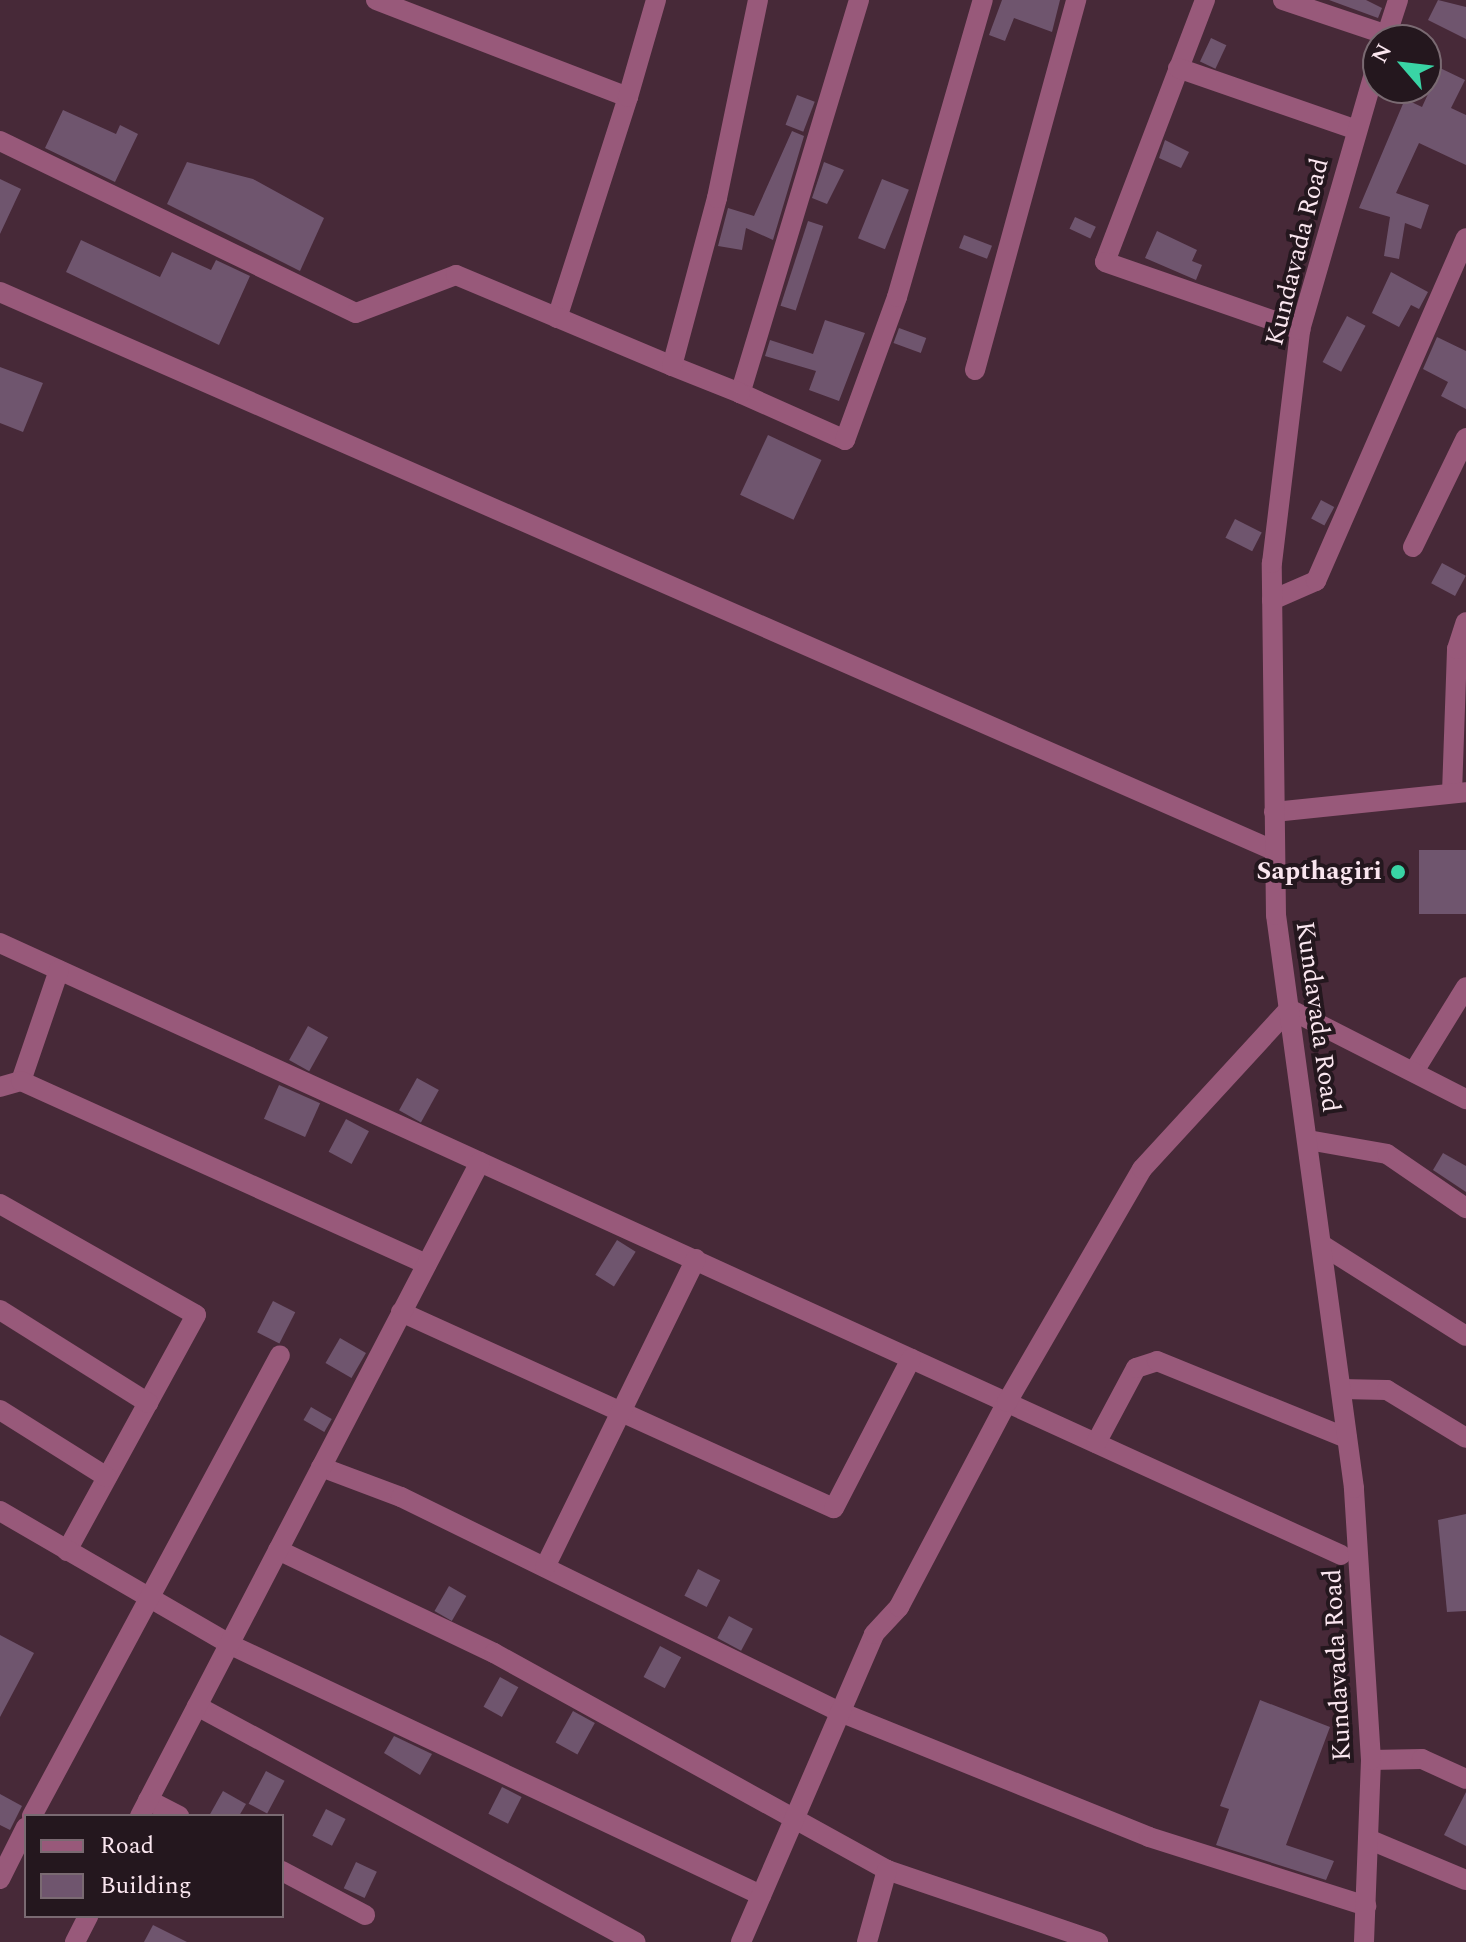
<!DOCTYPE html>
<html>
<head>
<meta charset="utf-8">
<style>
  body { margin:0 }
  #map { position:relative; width:1466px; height:1942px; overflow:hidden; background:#472938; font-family:Spectral,serif }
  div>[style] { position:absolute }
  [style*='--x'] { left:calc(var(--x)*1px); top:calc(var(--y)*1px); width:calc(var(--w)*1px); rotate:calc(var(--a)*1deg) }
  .building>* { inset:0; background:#6f556e; transform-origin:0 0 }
  .minor>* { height:20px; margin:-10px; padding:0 10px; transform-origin:10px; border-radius:10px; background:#98597a }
  .dots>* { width:22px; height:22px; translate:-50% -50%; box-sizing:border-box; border:4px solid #24171e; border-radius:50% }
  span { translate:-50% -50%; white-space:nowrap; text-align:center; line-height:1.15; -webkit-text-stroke:8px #24171e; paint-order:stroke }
  .street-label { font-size:26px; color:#fae6ef }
  .poi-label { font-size:26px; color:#fae6ef; font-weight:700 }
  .right { translate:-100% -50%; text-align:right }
  .legend { position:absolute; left:24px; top:1814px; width:260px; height:104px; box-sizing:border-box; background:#24171e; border:2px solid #7a6a72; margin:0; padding:10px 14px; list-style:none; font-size:24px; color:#fae6ef }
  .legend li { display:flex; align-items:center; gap:16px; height:40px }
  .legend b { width:40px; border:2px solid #7a6a72 }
  .north { position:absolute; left:1362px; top:24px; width:80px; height:80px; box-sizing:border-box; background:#24171e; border:2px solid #7a6a72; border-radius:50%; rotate:298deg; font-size:22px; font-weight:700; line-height:32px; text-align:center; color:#fae6ef }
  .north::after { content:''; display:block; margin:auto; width:28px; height:36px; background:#39d4a5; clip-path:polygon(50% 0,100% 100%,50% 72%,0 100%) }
</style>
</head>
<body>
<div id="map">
  <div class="building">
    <i style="clip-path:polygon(1002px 0,1060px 0,1052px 32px,1014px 18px,1005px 41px,989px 35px)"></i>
    <i style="clip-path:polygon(1329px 0,1366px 0,1382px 8px,1378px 18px)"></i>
    <i style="clip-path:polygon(1438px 0,1466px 7px,1466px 39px,1428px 20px)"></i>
    <i style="left:1211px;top:38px;width:17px;height:26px;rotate:25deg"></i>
    <i style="clip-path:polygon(1440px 68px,1465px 80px,1451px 108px,1466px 115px,1466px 165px,1419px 143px,1396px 193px,1429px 205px,1421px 229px,1405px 223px,1399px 259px,1384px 256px,1390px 217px,1359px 208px,1405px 99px,1422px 107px)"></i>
    <i style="left:797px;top:95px;width:19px;height:32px;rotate:21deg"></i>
    <i style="clip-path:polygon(63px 110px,116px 134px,120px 125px,138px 134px,115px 182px,45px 148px)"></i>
    <i style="clip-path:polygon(792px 131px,804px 136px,773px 240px,746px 228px,742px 250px,718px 246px,728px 208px,754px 216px)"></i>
    <i style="clip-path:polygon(1165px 140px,1189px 152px,1181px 168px,1159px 158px)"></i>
    <i style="clip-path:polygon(187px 162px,253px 179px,324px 218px,300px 271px,167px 204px)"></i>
    <i style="clip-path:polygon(824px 162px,844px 170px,827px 204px,812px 198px)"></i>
    <i style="clip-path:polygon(0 179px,21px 189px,0 234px)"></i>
    <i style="left:882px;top:179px;width:29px;height:64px;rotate:22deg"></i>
    <i style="left:1075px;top:217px;width:23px;height:13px;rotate:25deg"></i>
    <i style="left:808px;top:221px;width:16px;height:89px;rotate:18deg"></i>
    <i style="clip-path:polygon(1157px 231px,1197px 250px,1192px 261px,1202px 265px,1196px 280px,1145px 258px)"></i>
    <i style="left:964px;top:235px;width:30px;height:14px;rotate:21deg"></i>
    <i style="clip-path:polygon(81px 240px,160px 277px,172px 252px,211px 270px,216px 260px,250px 276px,219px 345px,66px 272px)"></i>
    <i style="clip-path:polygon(1391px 272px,1428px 292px,1419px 309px,1411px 305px,1399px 327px,1372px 313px)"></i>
    <i style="left:1347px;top:316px;width:21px;height:52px;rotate:28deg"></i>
    <i style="clip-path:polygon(825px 320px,865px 333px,839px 401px,809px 390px,816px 371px,765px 356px,770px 340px,813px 354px)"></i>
    <i style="left:899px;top:328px;width:29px;height:16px;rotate:20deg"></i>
    <i style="clip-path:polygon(1437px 337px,1466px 351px,1466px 409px,1441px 396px,1448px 382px,1423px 369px)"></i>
    <i style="clip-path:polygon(0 367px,43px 383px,23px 432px,0 423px)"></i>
    <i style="left:768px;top:435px;width:59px;height:66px;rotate:25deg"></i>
    <i style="left:1321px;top:500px;width:15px;height:21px;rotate:28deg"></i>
    <i style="left:1235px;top:519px;width:30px;height:21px;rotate:27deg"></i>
    <i style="left:1442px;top:563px;width:27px;height:23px;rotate:28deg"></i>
    <i style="left:1466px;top:850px;width:64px;height:47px;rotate:90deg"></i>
    <i style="left:308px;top:1026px;width:23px;height:39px;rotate:29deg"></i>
    <i style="left:417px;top:1078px;width:25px;height:37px;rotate:29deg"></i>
    <i style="left:279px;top:1085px;width:45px;height:37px;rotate:24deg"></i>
    <i style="left:346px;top:1119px;width:26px;height:37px;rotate:28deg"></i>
    <i style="clip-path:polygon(1443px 1153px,1466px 1166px,1466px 1192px,1433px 1170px)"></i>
    <i style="left:617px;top:1240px;width:22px;height:41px;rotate:32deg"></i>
    <i style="left:273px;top:1301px;width:25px;height:35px;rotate:27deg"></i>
    <i style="left:340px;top:1338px;width:30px;height:29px;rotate:30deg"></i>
    <i style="left:311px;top:1407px;width:24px;height:15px;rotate:30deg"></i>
    <i style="clip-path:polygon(1466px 1514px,1466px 1611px,1447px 1612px,1438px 1520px)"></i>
    <i style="left:698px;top:1569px;width:25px;height:30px;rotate:27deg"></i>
    <i style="left:449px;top:1586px;width:20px;height:29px;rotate:30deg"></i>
    <i style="left:729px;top:1616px;width:27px;height:25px;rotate:28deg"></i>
    <i style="clip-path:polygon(0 1635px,34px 1653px,0 1717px)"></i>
    <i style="left:660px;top:1646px;width:24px;height:35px;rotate:28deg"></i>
    <i style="left:500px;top:1677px;width:21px;height:34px;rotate:29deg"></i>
    <i style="clip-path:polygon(1260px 1700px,1330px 1727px,1286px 1845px,1334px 1861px,1326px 1880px,1216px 1845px,1229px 1809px,1220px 1806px)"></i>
    <i style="left:573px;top:1711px;width:25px;height:36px;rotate:29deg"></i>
    <i style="clip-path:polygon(394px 1736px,432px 1754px,420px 1775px,384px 1753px)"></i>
    <i style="left:266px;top:1771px;width:21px;height:37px;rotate:28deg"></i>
    <i style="left:502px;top:1787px;width:22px;height:30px;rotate:27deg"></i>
    <i style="clip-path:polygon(223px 1791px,246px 1804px,239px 1816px,209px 1816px)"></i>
    <i style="clip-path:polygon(1466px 1792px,1466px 1846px,1444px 1835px)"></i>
    <i style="clip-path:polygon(0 1794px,22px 1806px,10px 1830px,0 1825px)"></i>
    <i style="left:326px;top:1809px;width:22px;height:30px;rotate:27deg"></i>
    <i style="left:356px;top:1862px;width:23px;height:29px;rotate:25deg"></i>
    <i style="clip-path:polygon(153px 1925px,187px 1942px,144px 1942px)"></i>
  </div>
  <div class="minor">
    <i style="--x:376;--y:0;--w:270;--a:21.1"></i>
    <i style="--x:628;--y:97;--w:232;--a:107.8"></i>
    <i style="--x:859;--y:0;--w:411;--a:106.8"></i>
    <i style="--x:740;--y:393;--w:115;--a:24.1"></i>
    <i style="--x:845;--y:440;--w:152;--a:-70"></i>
    <i style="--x:897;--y:297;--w:309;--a:-73.9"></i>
    <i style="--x:1205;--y:0;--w:280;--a:110.9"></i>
    <i style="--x:1105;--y:262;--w:207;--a:19.2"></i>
    <i style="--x:1283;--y:0;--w:110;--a:18.6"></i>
    <i style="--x:1385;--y:40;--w:42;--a:-72"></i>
    <i style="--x:1178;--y:68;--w:189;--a:19.1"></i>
    <i style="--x:628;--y:97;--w:101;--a:-73.9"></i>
    <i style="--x:0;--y:141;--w:395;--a:25.8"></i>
    <i style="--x:356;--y:313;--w:107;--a:-20.8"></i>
    <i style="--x:456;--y:275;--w:234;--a:22.8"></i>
    <i style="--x:0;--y:292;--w:1392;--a:23.67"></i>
    <i style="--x:975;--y:370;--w:384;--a:-74.7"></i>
    <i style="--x:740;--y:393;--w:73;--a:-158.3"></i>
    <i style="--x:672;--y:366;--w:174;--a:-75"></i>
    <i style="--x:717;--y:198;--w:202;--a:-78.3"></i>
    <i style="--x:1413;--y:547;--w:121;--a:-64.1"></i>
    <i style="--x:1272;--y:600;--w:48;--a:-23.4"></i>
    <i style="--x:1316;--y:581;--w:374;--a:-66.4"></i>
    <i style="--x:1452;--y:793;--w:144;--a:-88"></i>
    <i style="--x:1457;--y:649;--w:28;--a:-72"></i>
    <i style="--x:1274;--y:812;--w:193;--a:-5.9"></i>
    <i style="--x:0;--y:943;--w:1474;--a:24.53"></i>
    <i style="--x:1416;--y:1068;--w:95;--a:-58.3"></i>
    <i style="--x:21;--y:1081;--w:117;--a:-71.1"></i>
    <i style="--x:0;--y:1087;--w:22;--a:-16"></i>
    <i style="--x:21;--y:1081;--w:445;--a:24.3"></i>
    <i style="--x:1308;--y:1140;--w:80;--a:10"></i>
    <i style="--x:1387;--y:1154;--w:96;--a:34.4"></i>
    <i style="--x:0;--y:1204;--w:225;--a:29.5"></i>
    <i style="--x:196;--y:1315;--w:269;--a:118.7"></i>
    <i style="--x:1322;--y:1245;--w:170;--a:32.3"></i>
    <i style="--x:0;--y:1310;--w:175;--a:32.1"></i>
    <i style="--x:401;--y:1312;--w:475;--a:24.4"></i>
    <i style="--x:834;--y:1508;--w:168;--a:-62.7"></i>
    <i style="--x:1341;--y:1389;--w:46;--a:1.2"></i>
    <i style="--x:1387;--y:1390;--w:92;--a:31.3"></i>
    <i style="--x:0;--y:1410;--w:126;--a:32.1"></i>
    <i style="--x:1096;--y:1443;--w:85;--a:-61.9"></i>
    <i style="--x:1136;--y:1368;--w:22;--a:-18"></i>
    <i style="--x:1157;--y:1361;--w:205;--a:22.1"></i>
    <i style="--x:321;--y:1467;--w:85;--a:20.6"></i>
    <i style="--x:401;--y:1497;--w:489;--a:26.1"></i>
    <i style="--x:840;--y:1712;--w:333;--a:22"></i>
    <i style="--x:1149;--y:1837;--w:228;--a:17.6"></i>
    <i style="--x:0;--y:1511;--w:269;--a:30.1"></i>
    <i style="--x:233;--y:1646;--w:584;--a:25.25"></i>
    <i style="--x:278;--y:1550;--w:239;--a:25.5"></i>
    <i style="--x:494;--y:1653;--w:449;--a:28.9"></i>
    <i style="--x:887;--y:1870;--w:223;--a:18.8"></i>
    <i style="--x:545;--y:1567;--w:343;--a:-63.9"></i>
    <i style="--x:197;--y:1706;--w:498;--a:28.3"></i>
    <i style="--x:1371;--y:1760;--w:51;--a:-1.1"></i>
    <i style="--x:1422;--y:1759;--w:48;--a:24.4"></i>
    <i style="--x:148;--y:1800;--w:35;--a:27"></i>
    <i style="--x:32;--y:1816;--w:523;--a:-61.72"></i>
    <i style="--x:140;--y:1816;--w:737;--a:-62.53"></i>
    <i style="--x:1368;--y:1839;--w:106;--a:22.7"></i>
    <i style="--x:282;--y:1871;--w:94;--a:27.9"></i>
    <i style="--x:0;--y:1879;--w:58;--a:-63.4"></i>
    <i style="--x:75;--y:1942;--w:29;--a:-63"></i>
    <i style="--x:741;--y:1942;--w:335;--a:-66.6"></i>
    <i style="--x:874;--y:1634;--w:37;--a:-47"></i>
    <i style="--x:899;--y:1607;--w:232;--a:-62.2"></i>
    <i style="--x:1007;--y:1402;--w:269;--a:-59.9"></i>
    <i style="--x:1142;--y:1169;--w:217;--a:-47.4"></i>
    <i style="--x:1289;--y:1009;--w:199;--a:27"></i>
    <i style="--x:867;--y:1942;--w:75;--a:-74.5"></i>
    <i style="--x:1364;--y:1942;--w:182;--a:-87.8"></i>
    <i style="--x:1371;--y:1760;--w:273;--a:-93.6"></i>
    <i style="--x:1354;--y:1488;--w:578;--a:-97.75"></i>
    <i style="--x:1276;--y:915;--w:352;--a:-90.7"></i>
    <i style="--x:1272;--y:563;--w:235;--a:-83.1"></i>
    <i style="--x:1300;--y:330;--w:282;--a:-73.9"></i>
  </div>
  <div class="dots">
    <i style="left:1398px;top:872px;background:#39d4a5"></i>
  </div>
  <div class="street-label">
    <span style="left:1298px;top:252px;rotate:-76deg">Kundavada Road</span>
    <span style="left:1317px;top:1017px;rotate:82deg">Kundavada Road</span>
    <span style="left:1338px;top:1665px;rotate:-93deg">Kundavada Road</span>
  </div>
  <div class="poi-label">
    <span class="right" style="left:1382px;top:872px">Sapthagiri</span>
  </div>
  <ul class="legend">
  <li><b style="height:10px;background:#98597a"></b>Road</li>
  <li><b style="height:22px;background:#6f556e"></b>Building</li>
  </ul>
  <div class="north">N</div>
</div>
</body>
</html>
